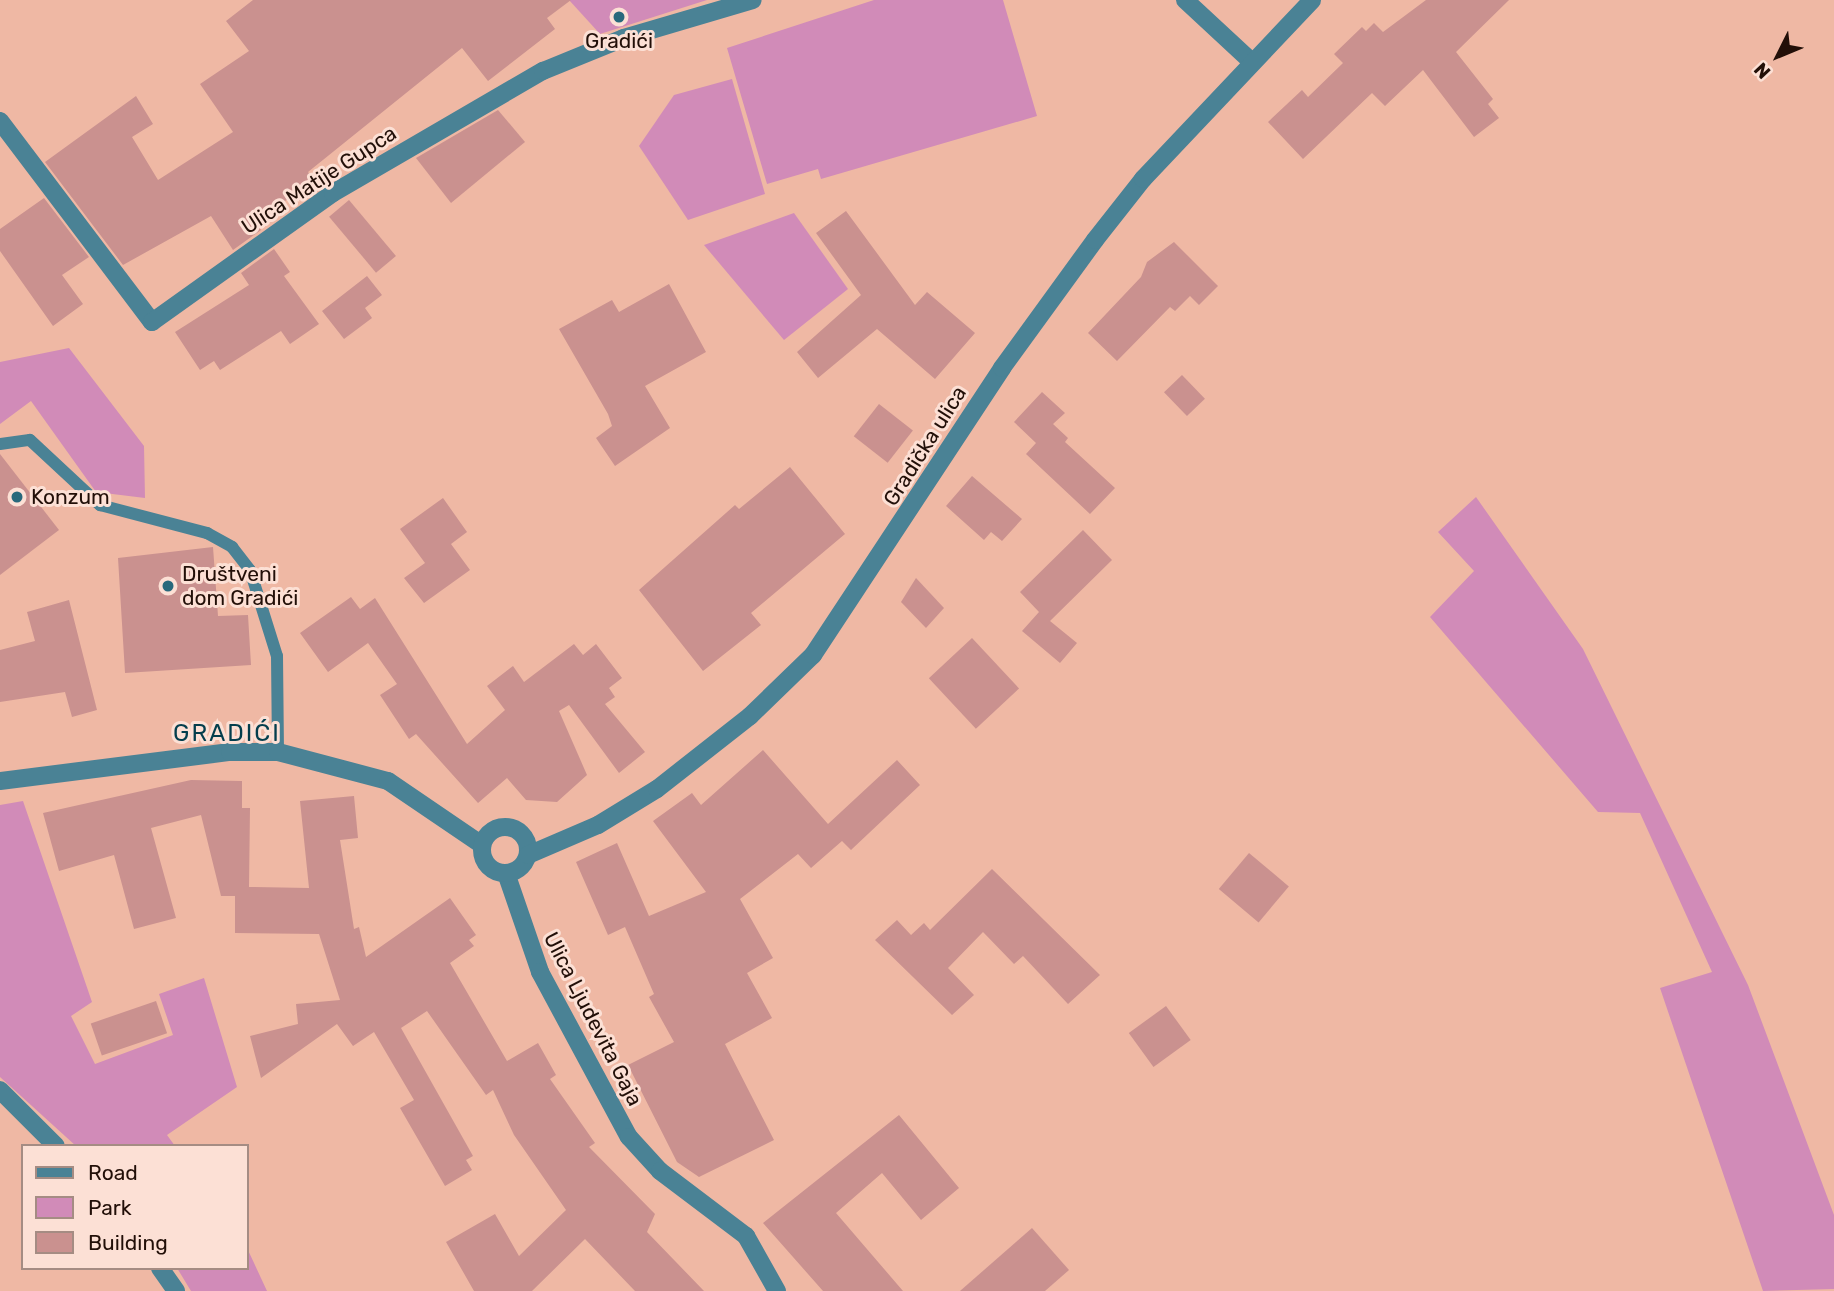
<!DOCTYPE html>
<html>
<head>
<meta charset="utf-8">
<style>
  body { margin:0 }
  #map { position:relative; width:1834px; height:1291px; overflow:hidden; background:#efb8a4; font-family:Rubik,sans-serif }
  div>[style] { position:absolute }
  [style*='--x'] { left:calc(var(--x)*1px); top:calc(var(--y)*1px); width:calc(var(--w)*1px); rotate:calc(var(--a)*1deg) }
  .green>* { inset:0; background:#d18bb8 }
  .building>* { inset:0; background:#ca918f; transform-origin:0 0 }
  .service>* { height:12px; margin:-6px; padding:0 6px; transform-origin:6px; border-radius:6px; background:#4a8295 }
  .minor>* { height:18px; margin:-9px; padding:0 9px; transform-origin:9px; border-radius:9px; background:#4a8295 }
  .tertiary>* { height:18px; margin:-9px; padding:0 9px; transform-origin:9px; border-radius:9px; background:#4a8295 }
  .tertiary>.ring { margin:-9px; padding:0; box-sizing:content-box; background:none; border:18px solid #4a8295; border-radius:50% }
  .dots>* { width:19px; height:19px; translate:-50% -50%; box-sizing:border-box; border:4px solid #fce0d5; border-radius:50% }
  span { translate:-50% -50%; white-space:nowrap; text-align:center; line-height:1.15; -webkit-text-stroke:6px #fce0d5; paint-order:stroke }
  .poi-label { font-size:21px; color:#220f08 }
  .left { translate:0 -50%; text-align:left }
  .street-label { font-size:21px; color:#220f08 }
  .quarter-label { font-size:24px; color:#043e4d; letter-spacing:2px }
  .legend { position:absolute; left:21px; top:1144px; width:228px; height:126px; box-sizing:border-box; background:#fce0d5; border:2px solid #a58c83; margin:0; padding:9px 12px; list-style:none; font-size:21px; color:#220f08 }
  .legend li { display:flex; align-items:center; gap:14px; height:35px }
  .legend b { width:35px; border:2px solid #a58c83 }
  .north { position:absolute; left:1743px; top:21px; width:70px; height:70px; -webkit-text-stroke:5px #fce0d5; paint-order:stroke; rotate:227deg; font-size:19px; font-weight:700; line-height:28px; text-align:center; color:#220f08 }
  .north::after { content:''; display:block; margin:auto; width:24px; height:32px; background:#220f08; clip-path:polygon(50% 0,100% 100%,50% 72%,0 100%) }
</style>
</head>
<body>
<div id="map">
  <div class="green">
    <i style="clip-path:polygon(569px 0,707px 0,600px 34px)"></i>
    <i style="clip-path:polygon(874px 0,1003px 0,1037px 116px,821px 179px,818px 169px,767px 184px,727px 48px)"></i>
    <i style="clip-path:polygon(732px 79px,765px 194px,688px 220px,639px 146px,674px 95px)"></i>
    <i style="clip-path:polygon(794px 213px,848px 289px,784px 340px,704px 245px)"></i>
    <i style="clip-path:polygon(69px 348px,144px 446px,145px 498px,96px 492px,31px 401px,0 424px,0 362px)"></i>
    <i style="clip-path:polygon(1476px 497px,1583px 649px,1748px 985px,1834px 1215px,1834px 1289px,1763px 1291px,1660px 988px,1712px 972px,1640px 813px,1598px 812px,1430px 617px,1474px 571px,1438px 532px)"></i>
    <i style="clip-path:polygon(23px 801px,92px 1002px,71px 1016px,95px 1064px,173px 1035px,159px 994px,204px 978px,237px 1087px,167px 1135px,175px 1146px,76px 1146px,0 1077px,0 805px)"></i>
    <i style="clip-path:polygon(247px 1248px,267px 1291px,191px 1291px,177px 1268px,247px 1268px)"></i>
  </div>
  <div class="building">
    <i style="clip-path:polygon(253px 0,571px 0,547px 18px,555px 29px,488px 81px,462px 48px,308px 172px,315px 181px,255px 221px,261px 230px,233px 250px,211px 216px,123px 265px,45px 162px,136px 96px,153px 124px,132px 137px,158px 180px,233px 132px,200px 84px,249px 51px,226px 21px)"></i>
    <i style="clip-path:polygon(1426px 0,1509px 0,1456px 52px,1493px 99px,1488px 104px,1499px 118px,1474px 137px,1423px 70px,1385px 106px,1372px 93px,1303px 159px,1268px 122px,1302px 90px,1308px 97px,1343px 63px,1334px 54px,1362px 27px,1366px 31px,1374px 23px,1383px 32px)"></i>
    <i style="clip-path:polygon(498px 110px,525px 142px,451px 203px,416px 158px)"></i>
    <i style="clip-path:polygon(44px 198px,89px 257px,62px 275px,83px 304px,53px 326px,0 251px,0 229px)"></i>
    <i style="left:349px;top:200px;width:73px;height:26px;rotate:50deg"></i>
    <i style="clip-path:polygon(846px 211px,915px 305px,927px 292px,975px 333px,935px 379px,877px 329px,818px 378px,797px 352px,861px 295px,816px 233px)"></i>
    <i style="clip-path:polygon(1174px 242px,1218px 286px,1199px 305px,1190px 296px,1175px 311px,1170px 307px,1117px 361px,1088px 333px,1141px 277px,1147px 262px)"></i>
    <i style="clip-path:polygon(274px 249px,290px 272px,284px 276px,319px 324px,290px 344px,281px 331px,220px 370px,214px 361px,200px 370px,175px 332px,249px 285px,241px 273px)"></i>
    <i style="clip-path:polygon(367px 276px,382px 295px,365px 308px,372px 318px,344px 339px,322px 311px)"></i>
    <i style="clip-path:polygon(669px 284px,706px 352px,645px 386px,670px 428px,615px 466px,596px 438px,612px 426px,608px 414px,559px 329px,612px 300px,619px 312px)"></i>
    <i style="left:1182px;top:375px;width:33px;height:25px;rotate:46deg"></i>
    <i style="clip-path:polygon(1042px 392px,1065px 413px,1053px 424px,1068px 438px,1065px 442px,1115px 488px,1090px 514px,1026px 454px,1036px 443px,1014px 422px)"></i>
    <i style="left:879px;top:404px;width:43px;height:41px;rotate:38deg"></i>
    <i style="clip-path:polygon(0 454px,59px 530px,0 575px)"></i>
    <i style="clip-path:polygon(790px 467px,845px 534px,751px 613px,761px 625px,703px 671px,639px 590px,735px 505px,739px 509px)"></i>
    <i style="clip-path:polygon(972px 476px,1022px 519px,1002px 541px,991px 532px,984px 540px,946px 506px)"></i>
    <i style="clip-path:polygon(443px 498px,467px 532px,451px 544px,470px 570px,424px 603px,404px 578px,425px 563px,400px 529px)"></i>
    <i style="clip-path:polygon(1083px 530px,1112px 560px,1050px 621px,1077px 643px,1060px 663px,1022px 631px,1039px 612px,1020px 592px)"></i>
    <i style="clip-path:polygon(213px 547px,218px 616px,248px 615px,251px 665px,125px 673px,118px 558px)"></i>
    <i style="clip-path:polygon(916px 578px,944px 608px,926px 628px,901px 602px)"></i>
    <i style="clip-path:polygon(351px 597px,360px 609px,375px 598px,467px 744px,505px 710px,487px 686px,513px 666px,524px 682px,574px 644px,583px 655px,596px 644px,622px 678px,609px 688px,615px 697px,605px 704px,645px 752px,619px 773px,569px 705px,559px 711px,587px 775px,557px 802px,526px 800px,507px 778px,478px 803px,416px 734px,409px 739px,380px 695px,397px 684px,368px 643px,328px 672px,300px 633px)"></i>
    <i style="clip-path:polygon(69px 600px,97px 710px,72px 717px,65px 692px,0 702px,0 650px,35px 641px,27px 612px)"></i>
    <i style="left:972px;top:638px;width:69px;height:59px;rotate:47deg"></i>
    <i style="clip-path:polygon(763px 750px,828px 824px,897px 760px,920px 785px,851px 850px,842px 841px,811px 868px,798px 854px,740px 899px,773px 958px,747px 973px,772px 1018px,725px 1044px,774px 1140px,699px 1177px,677px 1162px,628px 1065px,674px 1042px,649px 997px,654px 994px,625px 927px,608px 935px,576px 862px,617px 843px,649px 916px,706px 892px,653px 821px,692px 793px,701px 805px)"></i>
    <i style="clip-path:polygon(191px 780px,242px 781px,242px 808px,250px 808px,249px 887px,309px 888px,300px 801px,354px 796px,358px 838px,340px 840px,354px 929px,359px 927px,366px 957px,450px 898px,476px 935px,469px 940px,474px 946px,450px 963px,507px 1061px,538px 1043px,556px 1075px,550px 1079px,595px 1143px,589px 1147px,655px 1214px,647px 1232px,704px 1291px,635px 1291px,585px 1239px,532px 1291px,474px 1291px,446px 1242px,495px 1214px,519px 1256px,566px 1210px,514px 1135px,493px 1090px,486px 1095px,427px 1011px,401px 1028px,473px 1156px,466px 1160px,472px 1170px,445px 1186px,400px 1108px,414px 1100px,374px 1032px,353px 1046px,337px 1024px,261px 1078px,250px 1036px,298px 1024px,296px 1004px,340px 1000px,319px 934px,235px 933px,235px 896px,221px 896px,201px 815px,151px 828px,176px 918px,134px 929px,114px 855px,59px 871px,43px 813px)"></i>
    <i style="left:1249px;top:853px;width:52px;height:47px;rotate:40deg"></i>
    <i style="clip-path:polygon(992px 869px,1100px 975px,1068px 1004px,1023px 956px,1014px 964px,983px 932px,948px 968px,974px 995px,952px 1015px,875px 940px,897px 920px,911px 935px,924px 923px,930px 930px)"></i>
    <i style="left:156px;top:1001px;width:34px;height:69px;rotate:71deg"></i>
    <i style="left:1166px;top:1006px;width:42px;height:46px;rotate:54deg"></i>
    <i style="clip-path:polygon(899px 1115px,959px 1188px,921px 1220px,882px 1173px,836px 1213px,903px 1291px,823px 1291px,763px 1223px)"></i>
    <i style="clip-path:polygon(1032px 1228px,1069px 1270px,1045px 1291px,960px 1291px)"></i>
  </div>
  <div class="service">
    <i style="--x:0;--y:444;--w:30;--a:-8"></i>
    <i style="--x:30;--y:440;--w:96;--a:42.9"></i>
    <i style="--x:100;--y:505;--w:111;--a:14.7"></i>
    <i style="--x:207;--y:533;--w:29;--a:29"></i>
    <i style="--x:232;--y:547;--w:29;--a:52"></i>
    <i style="--x:250;--y:570;--w:90;--a:72.6"></i>
    <i style="--x:277;--y:656;--w:96;--a:89.4"></i>
  </div>
  <div class="minor">
    <i style="--x:1185;--y:0;--w:91;--a:42.8"></i>
    <i style="--x:0;--y:121;--w:252;--a:52.9"></i>
    <i style="--x:152;--y:322;--w:222;--a:-35.5"></i>
    <i style="--x:333;--y:193;--w:243;--a:-30.2"></i>
    <i style="--x:543;--y:71;--w:87;--a:-22.2"></i>
    <i style="--x:624;--y:38;--w:134;--a:-16.4"></i>
    <i style="--x:506;--y:873;--w:105;--a:71"></i>
    <i style="--x:540;--y:972;--w:187;--a:61.7"></i>
    <i style="--x:629;--y:1137;--w:46;--a:47.6"></i>
    <i style="--x:660;--y:1171;--w:108;--a:37.1"></i>
    <i style="--x:746;--y:1236;--w:63;--a:60.6"></i>
    <i style="--x:0;--y:1090;--w:79;--a:45"></i>
    <i style="--x:160;--y:1268;--w:28;--a:55"></i>
  </div>
  <div class="tertiary">
    <i style="--x:0;--y:781;--w:232;--a:-7.2"></i>
    <i style="--x:230;--y:752;--w:48;--a:0"></i>
    <i style="--x:278;--y:752;--w:114;--a:14.8"></i>
    <i style="--x:388;--y:781;--w:114;--a:34.2"></i>
    <i class="ring" style="left:482px;top:827px;width:28px;height:28px"></i>
    <i style="--x:528;--y:855;--w:76;--a:-23.2"></i>
    <i style="--x:598;--y:825;--w:69;--a:-31.4"></i>
    <i style="--x:657;--y:789;--w:118;--a:-38.1"></i>
    <i style="--x:750;--y:716;--w:88;--a:-44.1"></i>
    <i style="--x:813;--y:655;--w:344;--a:-56.6"></i>
    <i style="--x:1002;--y:368;--w:158;--a:-54"></i>
    <i style="--x:1095;--y:240;--w:78;--a:-51.8"></i>
    <i style="--x:1143;--y:179;--w:246;--a:-46.6"></i>
  </div>
  <div class="dots">
    <i style="left:619px;top:17px;background:#28697c"></i>
    <i style="left:17px;top:497px;background:#28697c"></i>
    <i style="left:168px;top:586px;background:#28697c"></i>
  </div>
  <div class="poi-label">
    <span style="left:619px;top:41px">Gradići</span>
    <span class="left" style="left:31px;top:497px">Konzum</span>
    <span class="left" style="left:182px;top:586px">Društveni<br>dom Gradići</span>
  </div>
  <div class="street-label">
    <span style="left:319px;top:180px;rotate:-33deg">Ulica Matije Gupca</span>
    <span style="left:925px;top:446px;rotate:-58deg">Gradička ulica</span>
    <span style="left:593px;top:1019px;rotate:63deg">Ulica Ljudevita Gaja</span>
  </div>
  <div class="quarter-label">
    <span style="left:227px;top:734px">GRADIĆI</span>
  </div>
  <ul class="legend">
  <li><b style="height:9px;background:#4a8295"></b>Road</li>
  <li><b style="height:19px;background:#d18bb8"></b>Park</li>
  <li><b style="height:19px;background:#ca918f"></b>Building</li>
  </ul>
  <div class="north">N</div>
</div>
</body>
</html>
